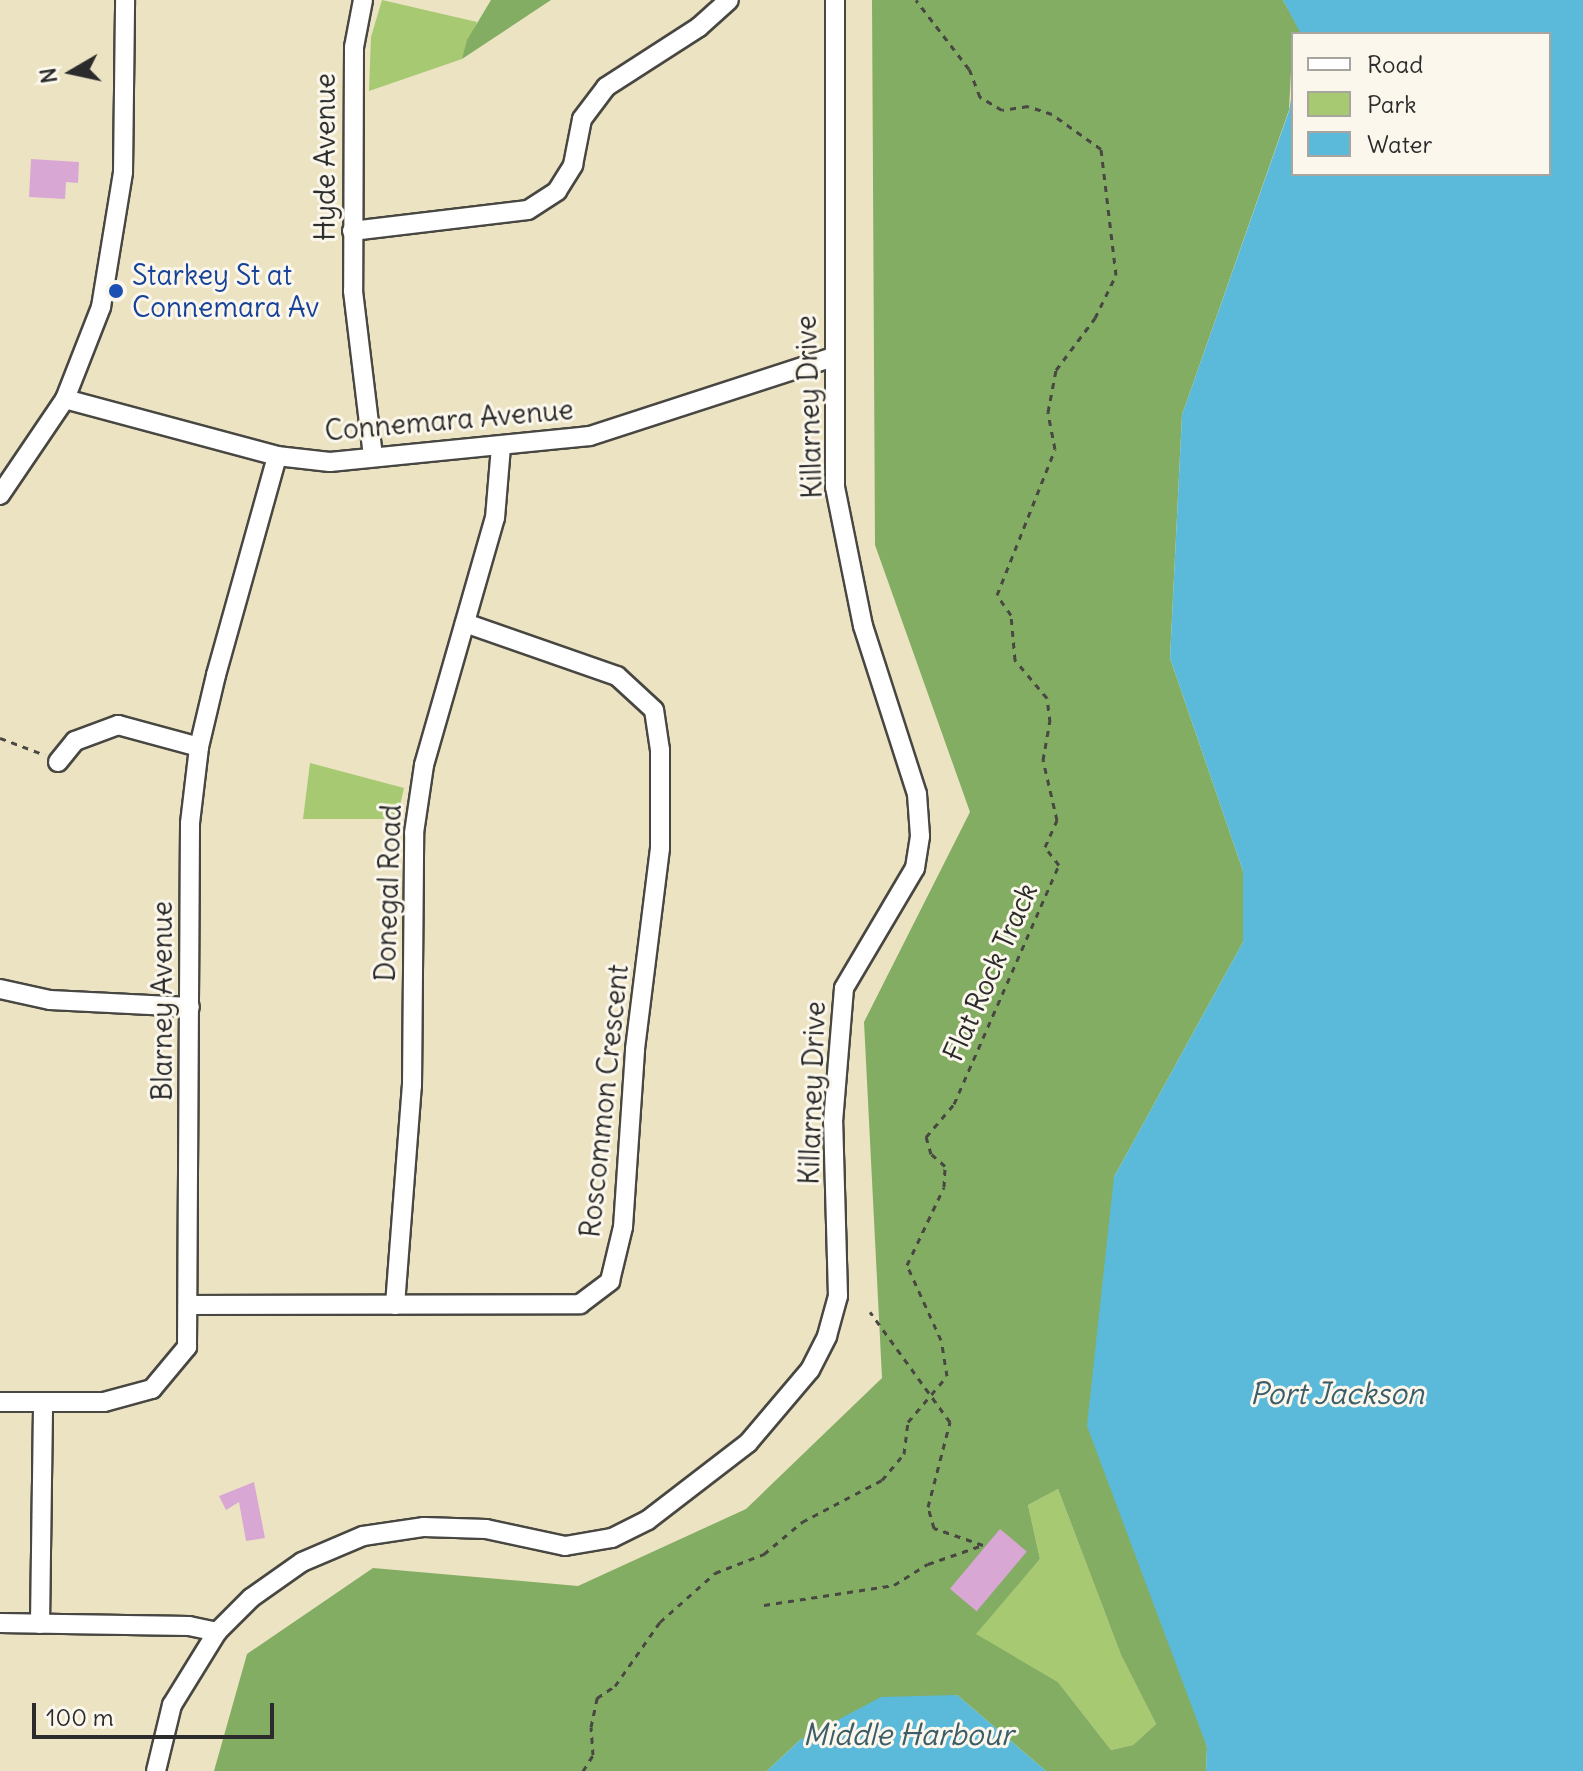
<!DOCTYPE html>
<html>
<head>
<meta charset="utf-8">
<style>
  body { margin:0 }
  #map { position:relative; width:1583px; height:1771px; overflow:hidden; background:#ece3c3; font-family:Delius,sans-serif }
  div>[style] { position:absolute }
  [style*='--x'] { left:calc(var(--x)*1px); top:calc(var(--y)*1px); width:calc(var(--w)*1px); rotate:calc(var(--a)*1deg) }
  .green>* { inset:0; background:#a6c972 }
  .forest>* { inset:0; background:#84ad64 }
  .water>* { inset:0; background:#5bbada }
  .building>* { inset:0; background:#d8a7d4; transform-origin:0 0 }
  .path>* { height:3px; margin-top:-1.5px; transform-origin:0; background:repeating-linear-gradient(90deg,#484742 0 6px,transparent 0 12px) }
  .roads { filter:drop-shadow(2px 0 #484742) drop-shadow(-2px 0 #484742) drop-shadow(0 2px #484742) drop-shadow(0 -2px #484742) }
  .minor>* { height:18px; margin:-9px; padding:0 9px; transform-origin:9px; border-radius:9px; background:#fff }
  .dots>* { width:22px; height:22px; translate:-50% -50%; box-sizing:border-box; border:4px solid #fbf7ec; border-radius:50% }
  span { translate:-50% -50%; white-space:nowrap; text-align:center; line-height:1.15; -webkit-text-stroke:6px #fbf7ec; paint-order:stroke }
  .street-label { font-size:28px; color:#2b2b2b }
  .transit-label { font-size:28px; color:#164399 }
  .left { translate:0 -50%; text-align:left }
  .water-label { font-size:30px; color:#3c5d68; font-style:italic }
  .legend { position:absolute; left:1291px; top:32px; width:260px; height:144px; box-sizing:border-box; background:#fbf7ec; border:2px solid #a8a59f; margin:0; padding:10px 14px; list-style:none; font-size:24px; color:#2b2b2b }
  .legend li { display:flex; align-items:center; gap:16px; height:40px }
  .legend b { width:40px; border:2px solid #a8a59f }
  .north { position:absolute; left:32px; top:32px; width:80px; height:80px; -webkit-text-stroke:6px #fbf7ec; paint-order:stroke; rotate:261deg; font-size:22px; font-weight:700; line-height:32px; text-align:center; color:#2b2b2b }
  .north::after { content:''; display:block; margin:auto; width:28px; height:36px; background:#2b2b2b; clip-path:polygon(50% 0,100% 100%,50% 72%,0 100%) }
  .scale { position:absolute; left:32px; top:1703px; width:242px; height:36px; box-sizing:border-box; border:4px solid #2b2b2b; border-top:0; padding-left:10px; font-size:24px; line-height:28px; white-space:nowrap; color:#2b2b2b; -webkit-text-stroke:6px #fbf7ec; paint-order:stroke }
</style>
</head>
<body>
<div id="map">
  <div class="green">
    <i style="clip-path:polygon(382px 0,477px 22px,462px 59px,369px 91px,371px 37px)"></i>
    <i style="clip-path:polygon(310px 763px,404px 788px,397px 819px,303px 819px)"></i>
    <i style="clip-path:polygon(1058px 1489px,1121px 1655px,1156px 1724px,1133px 1745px,1111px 1750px,1058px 1682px,975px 1634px,1040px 1559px,1028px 1505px)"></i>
  </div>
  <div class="forest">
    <i style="clip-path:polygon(491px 0,551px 0,462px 59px,467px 40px)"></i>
    <i style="clip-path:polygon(evenodd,872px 0,1283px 0,1301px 32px,1293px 34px,1289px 110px,1182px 415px,1170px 658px,1243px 871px,1243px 942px,1114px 1177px,1207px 1748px,1206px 1771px,1046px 1771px,957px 1695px,800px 1740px,767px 1771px,214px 1771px,247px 1654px,373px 1568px,578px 1586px,746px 1509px,882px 1378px,864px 1022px,970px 812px,875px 545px,872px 0,1058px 1489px,1121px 1655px,1156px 1724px,1133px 1745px,1111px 1750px,1058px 1682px,976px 1634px,1040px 1559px,1028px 1505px,1058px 1489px)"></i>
  </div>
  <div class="water">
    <i style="clip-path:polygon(1283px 0,1583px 0,1583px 1771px,1206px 1771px,1207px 1747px,1087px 1426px,1114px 1177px,1243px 942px,1243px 871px,1170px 658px,1182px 415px,1289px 111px,1293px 87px,1293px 174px,1549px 174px,1549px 34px,1301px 34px)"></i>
    <i style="clip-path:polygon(957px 1695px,1046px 1771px,767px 1771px,800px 1740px,881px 1697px)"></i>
  </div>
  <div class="building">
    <i style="clip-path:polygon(31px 159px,79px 162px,78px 183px,66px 182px,65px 199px,29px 197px)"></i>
    <i style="clip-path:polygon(254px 1482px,265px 1538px,246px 1541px,239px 1502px,226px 1510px,219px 1496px)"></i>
    <i style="left:1000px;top:1529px;width:35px;height:78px;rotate:40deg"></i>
  </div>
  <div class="path">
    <i style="--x:0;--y:738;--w:48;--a:20.7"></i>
    <i style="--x:764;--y:1605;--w:132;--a:-8.7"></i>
    <i style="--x:894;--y:1585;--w:40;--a:-32"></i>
    <i style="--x:928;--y:1564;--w:58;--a:-19.1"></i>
    <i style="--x:983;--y:1545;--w:52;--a:-160.9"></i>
    <i style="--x:934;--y:1528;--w:22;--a:-106"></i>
    <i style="--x:928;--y:1507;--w:88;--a:-75.5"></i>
    <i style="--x:950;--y:1422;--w:136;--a:-126"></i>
    <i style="--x:583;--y:1771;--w:19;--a:-58"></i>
    <i style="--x:593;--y:1755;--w:28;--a:-94"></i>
    <i style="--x:591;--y:1727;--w:30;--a:-78"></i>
    <i style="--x:597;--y:1698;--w:22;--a:-34"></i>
    <i style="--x:615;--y:1686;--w:78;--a:-54.9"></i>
    <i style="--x:660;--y:1622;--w:74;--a:-41.7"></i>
    <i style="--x:715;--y:1573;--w:53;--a:-21.2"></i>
    <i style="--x:764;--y:1554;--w:50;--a:-40.1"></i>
    <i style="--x:802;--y:1522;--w:90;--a:-27.7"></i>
    <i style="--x:882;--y:1480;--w:34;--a:-50"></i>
    <i style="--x:904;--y:1454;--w:32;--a:-83"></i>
    <i style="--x:908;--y:1422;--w:60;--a:-49.7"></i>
    <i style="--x:947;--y:1376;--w:36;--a:-99"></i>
    <i style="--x:941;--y:1340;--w:82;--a:-114.4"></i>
    <i style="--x:907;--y:1265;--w:86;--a:-64.6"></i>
    <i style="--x:944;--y:1187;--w:21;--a:-87"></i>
    <i style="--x:945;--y:1166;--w:18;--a:-139"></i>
    <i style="--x:931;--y:1154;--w:18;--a:-106"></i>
    <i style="--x:926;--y:1137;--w:43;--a:-49.7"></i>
    <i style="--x:954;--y:1104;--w:261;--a:-66.3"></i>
    <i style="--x:1059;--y:865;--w:23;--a:-128"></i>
    <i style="--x:1045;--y:847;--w:30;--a:-66"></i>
    <i style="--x:1057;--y:820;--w:62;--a:-103.1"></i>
    <i style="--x:1043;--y:760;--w:39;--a:-80"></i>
    <i style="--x:1050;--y:722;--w:24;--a:-97"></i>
    <i style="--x:1047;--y:698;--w:50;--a:-130.1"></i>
    <i style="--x:1015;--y:660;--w:45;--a:-95.1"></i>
    <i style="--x:1011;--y:615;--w:24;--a:-125"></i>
    <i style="--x:997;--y:595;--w:157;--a:-68.3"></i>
    <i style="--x:1055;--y:449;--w:38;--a:-101"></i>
    <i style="--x:1048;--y:412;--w:43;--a:-79.2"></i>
    <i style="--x:1056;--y:370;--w:65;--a:-53.1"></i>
    <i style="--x:1095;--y:318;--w:48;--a:-64"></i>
    <i style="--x:1116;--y:275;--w:127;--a:-96.8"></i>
    <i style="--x:1101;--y:149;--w:60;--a:-144.5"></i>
    <i style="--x:1052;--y:114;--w:25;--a:-162"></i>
    <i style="--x:1028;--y:106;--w:26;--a:171"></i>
    <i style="--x:1002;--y:110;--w:26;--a:-149"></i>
    <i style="--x:980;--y:97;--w:30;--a:-111"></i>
    <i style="--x:969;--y:69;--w:87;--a:-127.5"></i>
  </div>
  <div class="roads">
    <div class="minor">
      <i style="--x:363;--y:0;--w:48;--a:100.8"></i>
      <i style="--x:354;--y:47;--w:244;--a:90.2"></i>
      <i style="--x:353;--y:291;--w:167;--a:83.1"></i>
      <i style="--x:352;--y:231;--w:177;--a:-6.8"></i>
      <i style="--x:528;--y:210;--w:35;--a:-33"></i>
      <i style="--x:557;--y:191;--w:31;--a:-58"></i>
      <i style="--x:573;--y:165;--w:47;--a:-78.9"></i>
      <i style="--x:582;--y:119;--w:40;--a:-53"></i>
      <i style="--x:606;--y:87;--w:111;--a:-32.8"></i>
      <i style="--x:699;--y:27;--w:40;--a:-42"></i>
      <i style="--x:65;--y:399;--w:220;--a:15"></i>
      <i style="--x:277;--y:456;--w:53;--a:6.5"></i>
      <i style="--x:330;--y:462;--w:261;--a:-5.7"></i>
      <i style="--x:590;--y:436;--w:256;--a:-18"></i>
      <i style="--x:0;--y:495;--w:116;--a:-55.9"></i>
      <i style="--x:65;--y:399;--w:99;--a:-68.6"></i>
      <i style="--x:101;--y:307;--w:137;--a:-80.7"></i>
      <i style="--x:123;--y:172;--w:172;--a:-89.3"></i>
      <i style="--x:58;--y:762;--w:27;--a:-51"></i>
      <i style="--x:75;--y:741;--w:46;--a:-20.4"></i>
      <i style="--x:118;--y:725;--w:84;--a:15.2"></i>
      <i style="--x:0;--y:989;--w:51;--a:12.4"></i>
      <i style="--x:50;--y:1000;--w:140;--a:2.9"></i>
      <i style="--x:190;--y:1305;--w:390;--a:-0.1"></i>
      <i style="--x:580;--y:1304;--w:38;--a:-37"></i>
      <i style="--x:610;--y:1281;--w:56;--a:-76.5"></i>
      <i style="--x:623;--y:1227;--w:178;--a:-86.1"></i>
      <i style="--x:635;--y:1049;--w:203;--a:-82.9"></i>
      <i style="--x:660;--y:848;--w:98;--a:-90"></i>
      <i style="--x:660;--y:750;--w:40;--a:-98.5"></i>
      <i style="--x:654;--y:710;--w:50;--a:-137.4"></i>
      <i style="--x:617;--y:676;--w:161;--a:-160.8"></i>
      <i style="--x:395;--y:1305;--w:220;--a:-85.6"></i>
      <i style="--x:412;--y:1086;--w:253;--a:-89.5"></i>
      <i style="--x:414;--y:833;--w:69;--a:-81.6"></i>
      <i style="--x:424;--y:765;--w:257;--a:-74"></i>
      <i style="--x:495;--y:518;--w:72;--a:-85.2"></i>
      <i style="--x:0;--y:1402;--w:104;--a:0"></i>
      <i style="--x:104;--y:1402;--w:50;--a:-15.2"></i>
      <i style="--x:152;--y:1389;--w:55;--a:-50.2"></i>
      <i style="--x:187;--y:1347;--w:524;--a:-89.67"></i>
      <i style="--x:190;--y:823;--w:77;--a:-83.2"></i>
      <i style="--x:199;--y:747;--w:74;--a:-76.7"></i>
      <i style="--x:216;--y:675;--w:227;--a:-74.4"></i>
      <i style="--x:0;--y:1623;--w:189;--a:0.9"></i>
      <i style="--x:189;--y:1626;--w:29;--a:12"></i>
      <i style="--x:40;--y:1624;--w:222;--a:-89.2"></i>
      <i style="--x:156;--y:1771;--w:68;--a:-76.4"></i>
      <i style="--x:172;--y:1705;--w:86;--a:-58.3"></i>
      <i style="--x:217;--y:1632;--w:48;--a:-45"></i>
      <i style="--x:251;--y:1598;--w:62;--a:-35.2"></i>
      <i style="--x:302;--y:1562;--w:66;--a:-23.1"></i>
      <i style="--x:363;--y:1536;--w:62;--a:-8.4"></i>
      <i style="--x:424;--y:1527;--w:62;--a:1.8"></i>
      <i style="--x:486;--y:1529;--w:81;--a:12.1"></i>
      <i style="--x:565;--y:1546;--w:48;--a:-9.7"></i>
      <i style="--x:612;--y:1538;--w:40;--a:-26.6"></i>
      <i style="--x:648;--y:1520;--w:126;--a:-37.6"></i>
      <i style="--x:748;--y:1443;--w:96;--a:-49.7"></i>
      <i style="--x:810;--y:1370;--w:38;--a:-63"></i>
      <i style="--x:827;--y:1336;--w:41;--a:-74.6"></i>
      <i style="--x:838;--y:1296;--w:174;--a:-91.6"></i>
      <i style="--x:833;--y:1122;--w:134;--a:-85.3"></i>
      <i style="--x:844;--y:988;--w:139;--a:-59.4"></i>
      <i style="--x:915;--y:868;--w:32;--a:-81"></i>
      <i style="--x:920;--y:836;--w:42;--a:-94.1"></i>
      <i style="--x:917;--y:794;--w:176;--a:-107.8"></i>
      <i style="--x:863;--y:626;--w:142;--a:-101.4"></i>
      <i style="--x:835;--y:487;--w:487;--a:-90"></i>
    </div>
  </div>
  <div class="dots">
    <i style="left:116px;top:291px;background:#1a4fb4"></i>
  </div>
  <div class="street-label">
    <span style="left:325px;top:157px;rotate:-90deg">Hyde Avenue</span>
    <span style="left:809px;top:407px;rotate:-92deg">Killarney Drive</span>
    <span style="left:449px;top:420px;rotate:-5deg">Connemara Avenue</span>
    <span style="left:388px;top:893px;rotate:-88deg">Donegal Road</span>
    <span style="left:990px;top:972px;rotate:-66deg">Flat Rock Track</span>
    <span style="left:162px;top:1001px;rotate:-90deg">Blarney Avenue</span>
    <span style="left:812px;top:1093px;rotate:-88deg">Killarney Drive</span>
    <span style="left:604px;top:1101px;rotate:-84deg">Roscommon Crescent</span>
  </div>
  <div class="transit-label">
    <span class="left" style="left:132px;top:291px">Starkey St at<br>Connemara Av</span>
  </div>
  <div class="water-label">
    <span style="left:1337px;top:1393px">Port Jackson</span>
    <span style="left:908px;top:1734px">Middle Harbour</span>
  </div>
  <ul class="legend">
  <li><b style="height:10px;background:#fff"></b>Road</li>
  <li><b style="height:22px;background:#a6c972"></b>Park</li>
  <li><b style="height:22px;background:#5bbada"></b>Water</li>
  </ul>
  <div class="north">N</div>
  <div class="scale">100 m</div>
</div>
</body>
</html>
